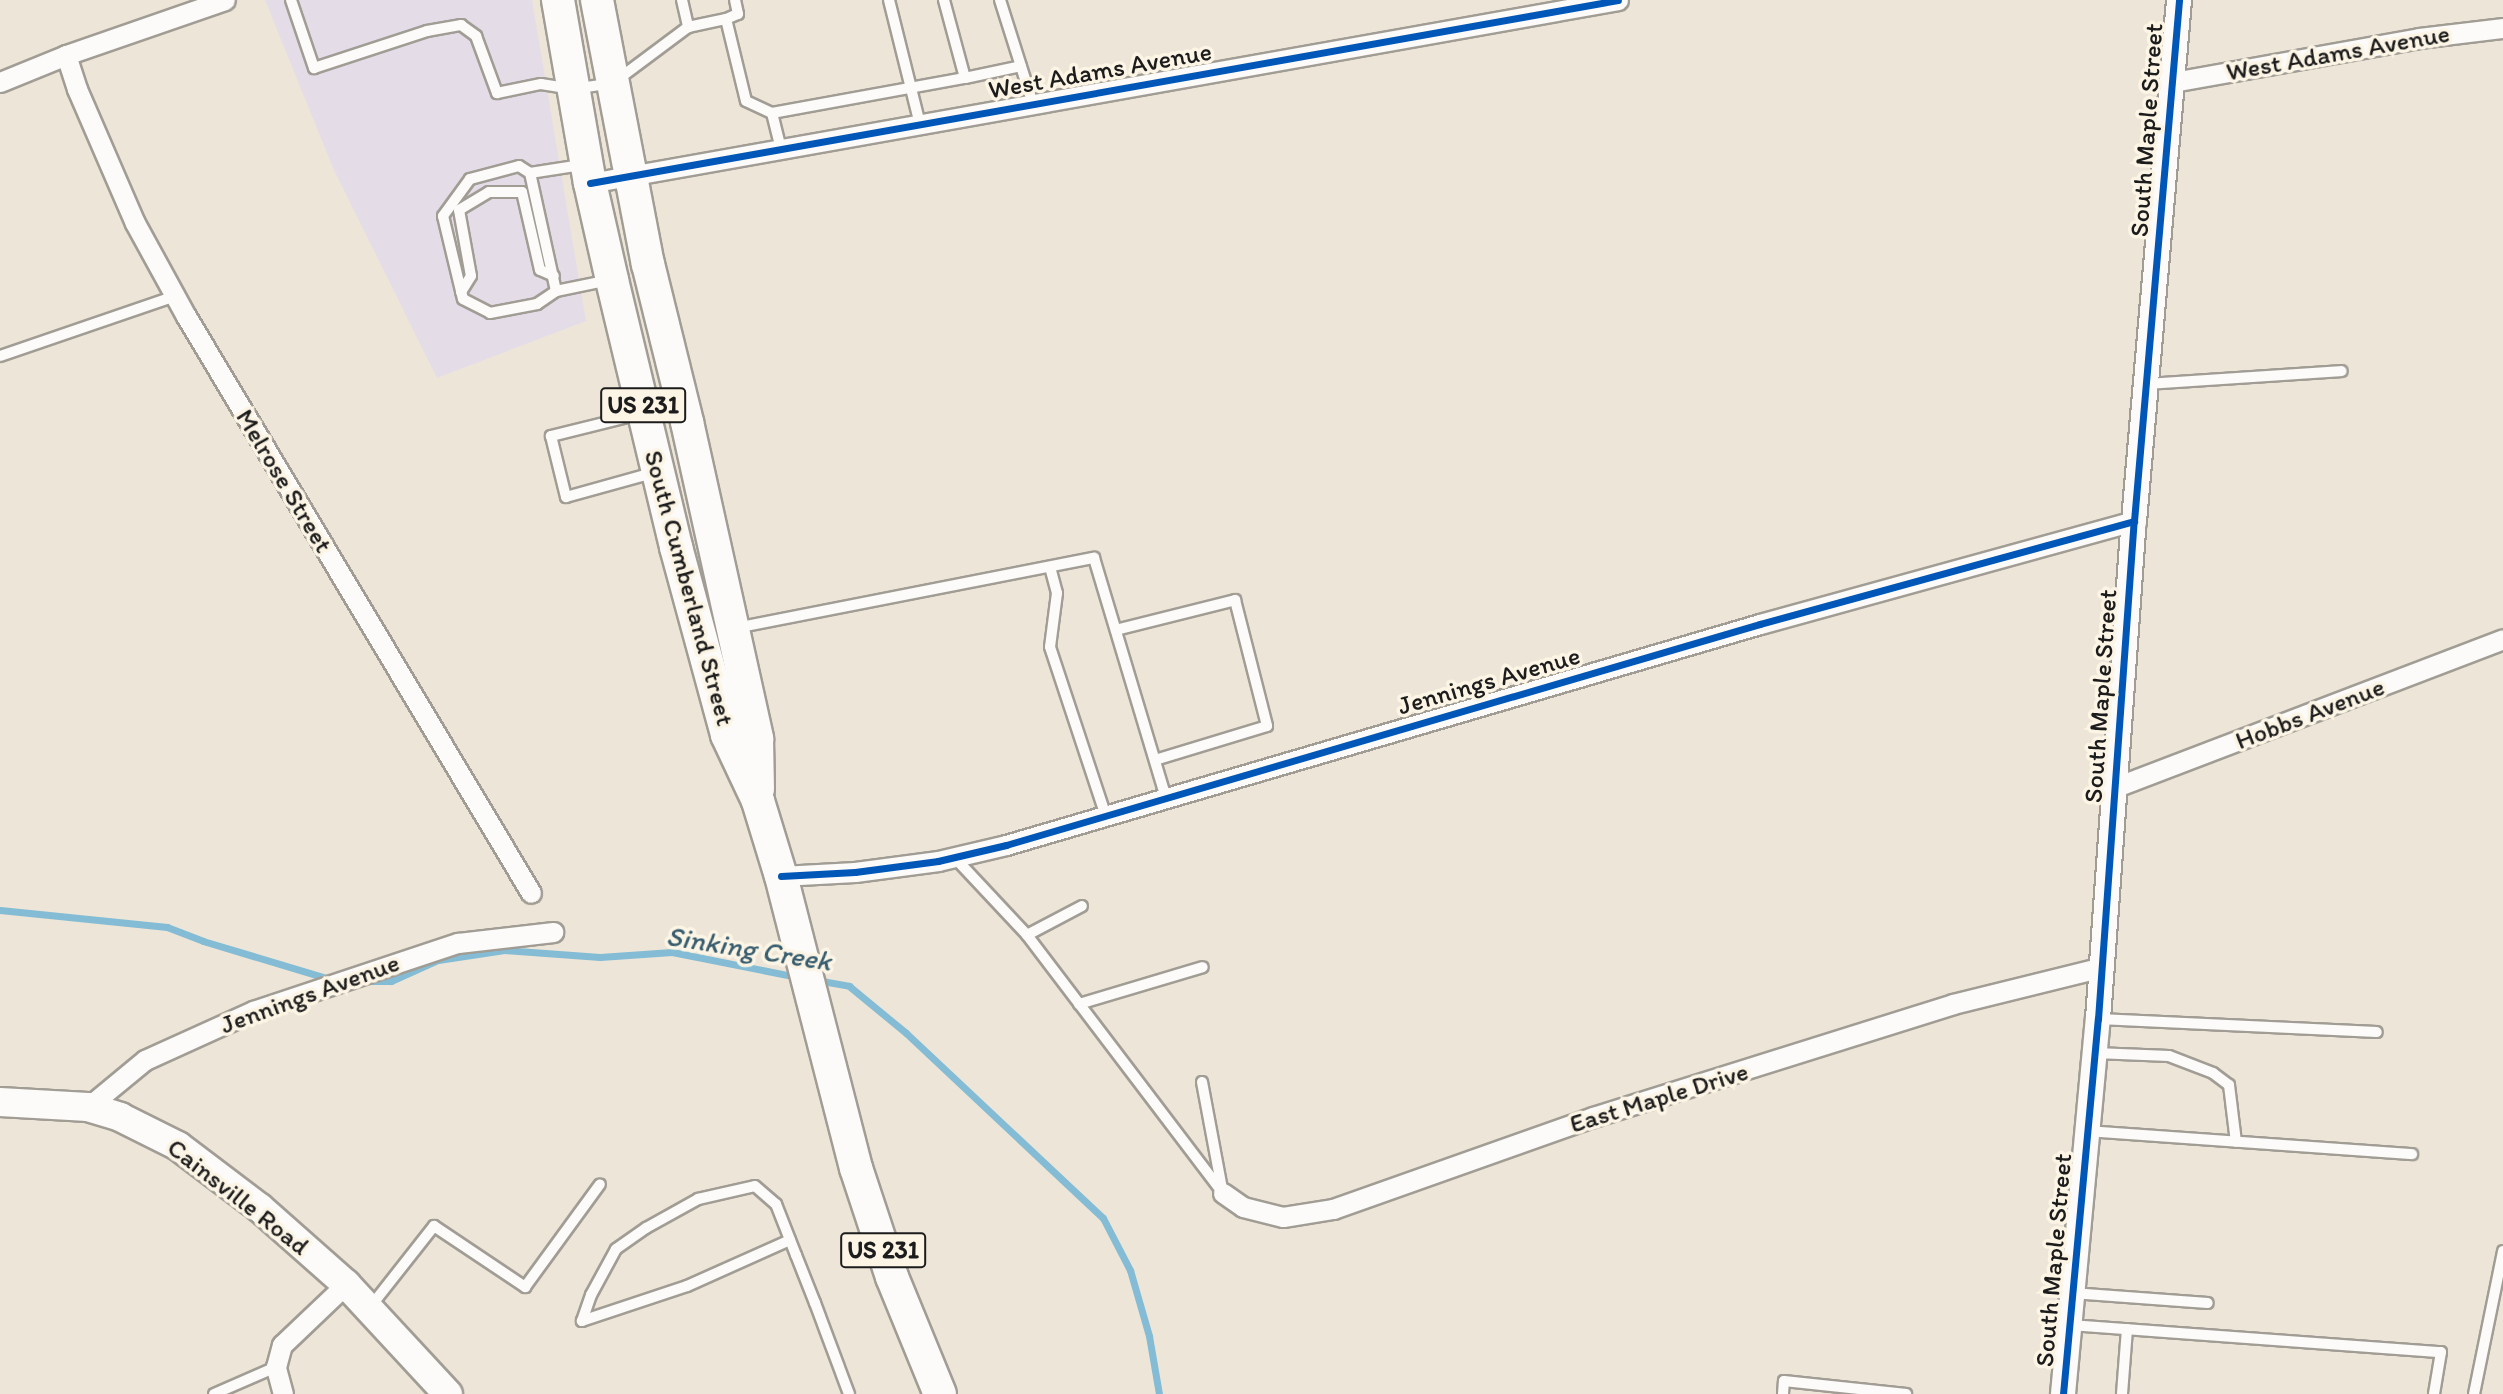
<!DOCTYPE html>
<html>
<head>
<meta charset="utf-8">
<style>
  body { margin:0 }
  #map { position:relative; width:2503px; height:1394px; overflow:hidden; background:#ede5d7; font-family:Itim,sans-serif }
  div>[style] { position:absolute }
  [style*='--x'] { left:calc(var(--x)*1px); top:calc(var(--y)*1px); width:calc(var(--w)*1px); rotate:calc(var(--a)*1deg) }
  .built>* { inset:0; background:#e4dde8 }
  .stream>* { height:7px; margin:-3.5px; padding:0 3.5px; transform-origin:3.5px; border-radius:3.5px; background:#83bcd4 }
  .roads { filter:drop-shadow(2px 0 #a19d95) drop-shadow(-2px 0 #a19d95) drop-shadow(0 2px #a19d95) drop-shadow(0 -2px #a19d95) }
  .service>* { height:10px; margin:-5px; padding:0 5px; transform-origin:5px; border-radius:5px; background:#fcfbf9 }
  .minor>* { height:19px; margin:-9.5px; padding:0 9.5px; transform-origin:9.5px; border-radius:9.5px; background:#fcfbf9 }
  .tertiary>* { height:24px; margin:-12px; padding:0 12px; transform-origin:12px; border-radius:12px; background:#fcfbf9 }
  .secondary>* { height:28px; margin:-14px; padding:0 14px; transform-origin:14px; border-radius:14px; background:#fcfbf9 }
  .primary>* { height:32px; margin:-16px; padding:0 16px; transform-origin:16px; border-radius:16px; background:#fcfbf9 }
  .cycleway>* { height:7px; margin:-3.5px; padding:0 3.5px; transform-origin:3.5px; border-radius:3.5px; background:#0057b8 }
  span { translate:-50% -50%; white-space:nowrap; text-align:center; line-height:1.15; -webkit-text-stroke:7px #fcf5e5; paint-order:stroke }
  .shield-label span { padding:2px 5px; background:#fcf5e5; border:2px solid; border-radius:5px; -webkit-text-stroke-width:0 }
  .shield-label { font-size:24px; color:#1c1c1c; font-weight:700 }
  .street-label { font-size:26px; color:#1c1c1c }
  .water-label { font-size:28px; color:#365c6e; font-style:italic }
</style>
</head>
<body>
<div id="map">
  <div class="built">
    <i style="clip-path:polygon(265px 0,532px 0,586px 321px,437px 378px,333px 168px)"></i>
  </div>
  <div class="stream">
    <i style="--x:0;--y:910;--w:168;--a:5.8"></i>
    <i style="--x:167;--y:927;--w:39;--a:21"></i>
    <i style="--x:203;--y:941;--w:136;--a:16.7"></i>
    <i style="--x:816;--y:980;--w:34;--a:10"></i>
    <i style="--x:849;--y:986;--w:74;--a:39.5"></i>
    <i style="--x:906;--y:1033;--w:270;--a:43.2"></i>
    <i style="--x:1103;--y:1218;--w:59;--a:62.6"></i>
    <i style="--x:1130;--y:1270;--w:69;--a:73.9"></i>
    <i style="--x:1149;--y:1336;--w:59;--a:80.2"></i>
    <i style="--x:366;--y:981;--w:25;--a:0"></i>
    <i style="--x:391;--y:981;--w:51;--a:-24.1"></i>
    <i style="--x:438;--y:960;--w:67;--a:-8.6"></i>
    <i style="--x:504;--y:950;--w:96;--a:4.2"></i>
    <i style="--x:600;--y:957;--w:72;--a:-4"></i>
    <i style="--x:672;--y:952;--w:127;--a:11.3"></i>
  </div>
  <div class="roads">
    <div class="service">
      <i style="--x:291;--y:0;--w:72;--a:71.3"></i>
      <i style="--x:314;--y:68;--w:119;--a:-18.1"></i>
      <i style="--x:427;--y:31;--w:35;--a:-10"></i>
      <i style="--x:461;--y:25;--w:19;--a:36"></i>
      <i style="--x:476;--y:36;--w:61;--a:69.8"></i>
      <i style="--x:497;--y:93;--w:45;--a:-11.6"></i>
      <i style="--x:541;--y:84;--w:32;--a:9"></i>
      <i style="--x:573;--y:89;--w:40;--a:-8.5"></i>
      <i style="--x:613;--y:83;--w:94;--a:-36.7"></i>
      <i style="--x:688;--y:27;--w:39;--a:-12"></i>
      <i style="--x:726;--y:19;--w:84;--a:76.3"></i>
      <i style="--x:746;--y:101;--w:29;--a:25"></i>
      <i style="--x:772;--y:113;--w:196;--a:-10.3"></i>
      <i style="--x:965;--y:78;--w:81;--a:-105.1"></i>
      <i style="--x:682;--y:0;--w:28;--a:77"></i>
      <i style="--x:889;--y:0;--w:128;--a:76"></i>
      <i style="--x:1000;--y:0;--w:109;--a:72.4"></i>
      <i style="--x:726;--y:19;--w:13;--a:-23"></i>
      <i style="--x:738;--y:14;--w:14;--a:-102"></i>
      <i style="--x:965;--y:78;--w:57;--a:-12.1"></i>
      <i style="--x:772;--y:113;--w:37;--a:76"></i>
      <i style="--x:530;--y:173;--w:52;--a:-8.9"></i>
      <i style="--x:556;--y:291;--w:121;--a:-102.4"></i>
      <i style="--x:530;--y:173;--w:13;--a:-148"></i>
      <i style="--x:519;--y:166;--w:51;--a:165.1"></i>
      <i style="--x:470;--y:179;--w:46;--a:126.1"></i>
      <i style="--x:443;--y:216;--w:85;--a:76.5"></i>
      <i style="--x:463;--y:299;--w:30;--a:27"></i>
      <i style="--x:490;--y:313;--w:48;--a:-10.8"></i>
      <i style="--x:537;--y:304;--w:23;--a:-34"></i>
      <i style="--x:556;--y:291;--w:54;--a:-11.7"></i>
      <i style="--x:461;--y:292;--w:19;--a:-58"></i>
      <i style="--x:471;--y:276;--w:67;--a:-100.3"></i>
      <i style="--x:459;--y:210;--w:35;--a:-31"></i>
      <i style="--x:489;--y:192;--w:33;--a:0"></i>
      <i style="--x:522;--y:192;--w:80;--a:77"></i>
      <i style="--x:540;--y:270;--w:15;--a:23"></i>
      <i style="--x:0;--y:356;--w:185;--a:-18.9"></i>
      <i style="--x:2148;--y:384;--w:194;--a:-3.8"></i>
      <i style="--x:640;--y:414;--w:92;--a:166.1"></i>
      <i style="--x:551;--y:436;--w:63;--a:76.2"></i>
      <i style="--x:566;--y:497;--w:93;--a:-15.5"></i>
      <i style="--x:1050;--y:567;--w:27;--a:75"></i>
      <i style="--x:1057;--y:593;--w:54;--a:97.4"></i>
      <i style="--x:1050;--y:647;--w:178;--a:71.7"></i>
      <i style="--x:736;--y:628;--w:365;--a:-11.1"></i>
      <i style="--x:1094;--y:558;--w:251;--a:73.3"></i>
      <i style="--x:1116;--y:630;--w:123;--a:-14.1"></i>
      <i style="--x:1235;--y:600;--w:130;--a:75.7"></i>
      <i style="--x:1267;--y:726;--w:117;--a:163.1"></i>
      <i style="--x:955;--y:858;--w:105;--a:46.9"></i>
      <i style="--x:1027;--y:935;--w:62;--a:-27.8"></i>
      <i style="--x:1027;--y:935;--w:324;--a:52.8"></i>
      <i style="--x:1079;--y:1004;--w:129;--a:-16.6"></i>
      <i style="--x:2099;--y:1019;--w:278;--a:2.7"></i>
      <i style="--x:2095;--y:1053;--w:74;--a:2.3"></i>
      <i style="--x:2169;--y:1056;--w:47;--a:21.1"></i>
      <i style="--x:2213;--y:1073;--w:20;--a:37"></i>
      <i style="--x:2229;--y:1085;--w:57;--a:83"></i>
      <i style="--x:1202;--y:1082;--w:109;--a:79.4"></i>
      <i style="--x:2088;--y:1131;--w:325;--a:4.1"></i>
      <i style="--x:790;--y:1240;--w:113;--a:155.9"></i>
      <i style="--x:687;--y:1286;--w:111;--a:161.6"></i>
      <i style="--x:582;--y:1321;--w:28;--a:-71"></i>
      <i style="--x:591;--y:1295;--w:52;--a:-61.5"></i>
      <i style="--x:616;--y:1249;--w:37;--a:-35"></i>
      <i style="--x:646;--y:1228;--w:60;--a:-29.1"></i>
      <i style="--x:698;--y:1199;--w:58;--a:-12.8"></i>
      <i style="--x:755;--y:1186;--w:28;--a:41"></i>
      <i style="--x:776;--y:1204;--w:55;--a:68.6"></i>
      <i style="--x:796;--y:1255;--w:52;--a:68.4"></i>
      <i style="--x:815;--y:1303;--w:97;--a:69.5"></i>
      <i style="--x:2072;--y:1293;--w:136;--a:4.2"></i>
      <i style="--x:371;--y:1306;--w:102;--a:-51.8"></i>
      <i style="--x:434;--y:1226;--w:110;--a:33.8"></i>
      <i style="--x:525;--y:1287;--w:127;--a:-53.9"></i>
      <i style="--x:2070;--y:1325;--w:372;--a:4.2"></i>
      <i style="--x:2441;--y:1352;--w:43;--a:99.5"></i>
      <i style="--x:214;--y:1394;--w:68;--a:-23.5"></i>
      <i style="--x:1783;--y:1394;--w:13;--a:-86"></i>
      <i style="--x:1784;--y:1381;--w:123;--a:6.1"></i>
      <i style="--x:2122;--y:1394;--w:65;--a:-85.6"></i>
      <i style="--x:2474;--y:1394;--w:146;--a:-78.5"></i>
    </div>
    <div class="minor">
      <i style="--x:66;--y:55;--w:36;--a:72"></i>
      <i style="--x:77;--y:89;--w:146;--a:66.6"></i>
      <i style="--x:135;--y:223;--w:106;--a:61.3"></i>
      <i style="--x:186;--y:316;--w:672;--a:59.12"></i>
      <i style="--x:0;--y:82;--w:71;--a:-22.2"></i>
      <i style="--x:66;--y:55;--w:168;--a:-19.1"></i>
      <i style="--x:2173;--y:82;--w:250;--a:-10.1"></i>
      <i style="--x:2419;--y:38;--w:85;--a:-6.8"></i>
      <i style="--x:590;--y:183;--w:1044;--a:-10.09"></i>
      <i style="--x:2116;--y:787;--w:414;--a:-20.9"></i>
      <i style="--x:781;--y:876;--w:74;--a:-3.1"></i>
      <i style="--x:855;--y:872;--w:84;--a:-7.5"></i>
      <i style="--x:938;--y:861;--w:70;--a:-13.2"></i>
      <i style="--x:1006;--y:845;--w:786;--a:-16.34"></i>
      <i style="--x:1760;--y:624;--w:388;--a:-15.4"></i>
      <i style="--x:88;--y:1107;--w:74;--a:-39.5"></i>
      <i style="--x:145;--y:1060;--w:119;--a:-24.4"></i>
      <i style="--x:253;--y:1011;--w:216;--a:-18.4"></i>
      <i style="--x:458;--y:943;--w:96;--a:-6.6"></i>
      <i style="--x:1223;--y:1193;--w:24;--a:35"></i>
      <i style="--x:1243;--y:1207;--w:41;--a:14"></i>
      <i style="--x:1283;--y:1217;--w:51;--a:-9.1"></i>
      <i style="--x:1333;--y:1209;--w:276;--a:-19.5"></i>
      <i style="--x:1593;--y:1117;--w:377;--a:-17.4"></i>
      <i style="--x:1953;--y:1004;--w:154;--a:-13.9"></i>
      <i style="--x:283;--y:1394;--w:28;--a:-105"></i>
      <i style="--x:276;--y:1367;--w:23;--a:-75"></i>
      <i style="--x:282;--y:1345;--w:88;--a:-43.6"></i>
    </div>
    <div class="tertiary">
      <i style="--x:2063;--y:1394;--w:377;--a:-84.7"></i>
      <i style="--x:2098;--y:1019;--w:499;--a:-85.9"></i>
      <i style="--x:2134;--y:521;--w:523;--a:-85.06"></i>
    </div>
    <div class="secondary">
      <i style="--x:0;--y:1102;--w:88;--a:3.3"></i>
      <i style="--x:88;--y:1107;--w:34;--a:17"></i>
      <i style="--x:120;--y:1117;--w:65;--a:26.6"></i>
      <i style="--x:178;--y:1146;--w:103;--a:37.1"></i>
      <i style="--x:260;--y:1208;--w:115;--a:41.5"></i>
      <i style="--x:346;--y:1284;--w:150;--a:47.2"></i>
    </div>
    <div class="primary">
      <i style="--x:558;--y:0;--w:186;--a:80.1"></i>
      <i style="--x:590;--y:183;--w:99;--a:77.2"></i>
      <i style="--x:612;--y:280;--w:275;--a:76.5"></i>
      <i style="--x:676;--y:547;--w:195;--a:74.8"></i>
      <i style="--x:727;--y:735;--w:73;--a:64.8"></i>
      <i style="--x:758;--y:801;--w:78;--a:73"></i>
      <i style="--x:781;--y:876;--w:301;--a:75.6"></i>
      <i style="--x:856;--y:1168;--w:115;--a:71.7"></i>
      <i style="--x:892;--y:1277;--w:126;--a:67.7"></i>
      <i style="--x:597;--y:0;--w:269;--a:79.1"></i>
      <i style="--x:648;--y:264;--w:163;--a:76.1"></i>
      <i style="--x:687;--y:422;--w:325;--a:77.5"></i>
      <i style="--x:757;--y:739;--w:50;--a:88.9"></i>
    </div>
  </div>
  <div class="cycleway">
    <i style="--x:590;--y:183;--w:1044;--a:-10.09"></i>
    <i style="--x:781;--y:876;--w:74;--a:-3.1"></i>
    <i style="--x:855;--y:872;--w:84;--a:-7.5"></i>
    <i style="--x:938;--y:861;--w:70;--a:-13.2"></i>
    <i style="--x:1006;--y:845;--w:786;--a:-16.34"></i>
    <i style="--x:1760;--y:624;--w:388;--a:-15.4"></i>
    <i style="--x:2063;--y:1394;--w:377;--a:-84.7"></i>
    <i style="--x:2098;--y:1019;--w:499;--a:-85.9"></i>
    <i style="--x:2134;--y:521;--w:523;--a:-85.06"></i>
  </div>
  <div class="shield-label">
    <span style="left:643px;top:405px">US 231</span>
    <span style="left:883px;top:1250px">US 231</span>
  </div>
  <div class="street-label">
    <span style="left:2338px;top:53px;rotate:-10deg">West Adams Avenue</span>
    <span style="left:1100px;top:71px;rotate:-10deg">West Adams Avenue</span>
    <span style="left:2147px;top:130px;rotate:-86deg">South Maple Street</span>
    <span style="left:284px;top:481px;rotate:59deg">Melrose Street</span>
    <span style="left:689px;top:588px;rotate:75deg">South Cumberland Street</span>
    <span style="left:1489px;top:681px;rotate:-16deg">Jennings Avenue</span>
    <span style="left:2101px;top:696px;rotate:-86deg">South Maple Street</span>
    <span style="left:2310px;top:714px;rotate:-21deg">Hobbs Avenue</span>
    <span style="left:310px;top:994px;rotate:-20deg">Jennings Avenue</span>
    <span style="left:1659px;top:1098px;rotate:-17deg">East Maple Drive</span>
    <span style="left:238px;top:1197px;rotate:38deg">Cainsville Road</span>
    <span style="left:2054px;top:1260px;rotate:-85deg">South Maple Street</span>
  </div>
  <div class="water-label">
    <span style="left:749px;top:948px;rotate:9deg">Sinking Creek</span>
  </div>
</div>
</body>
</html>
